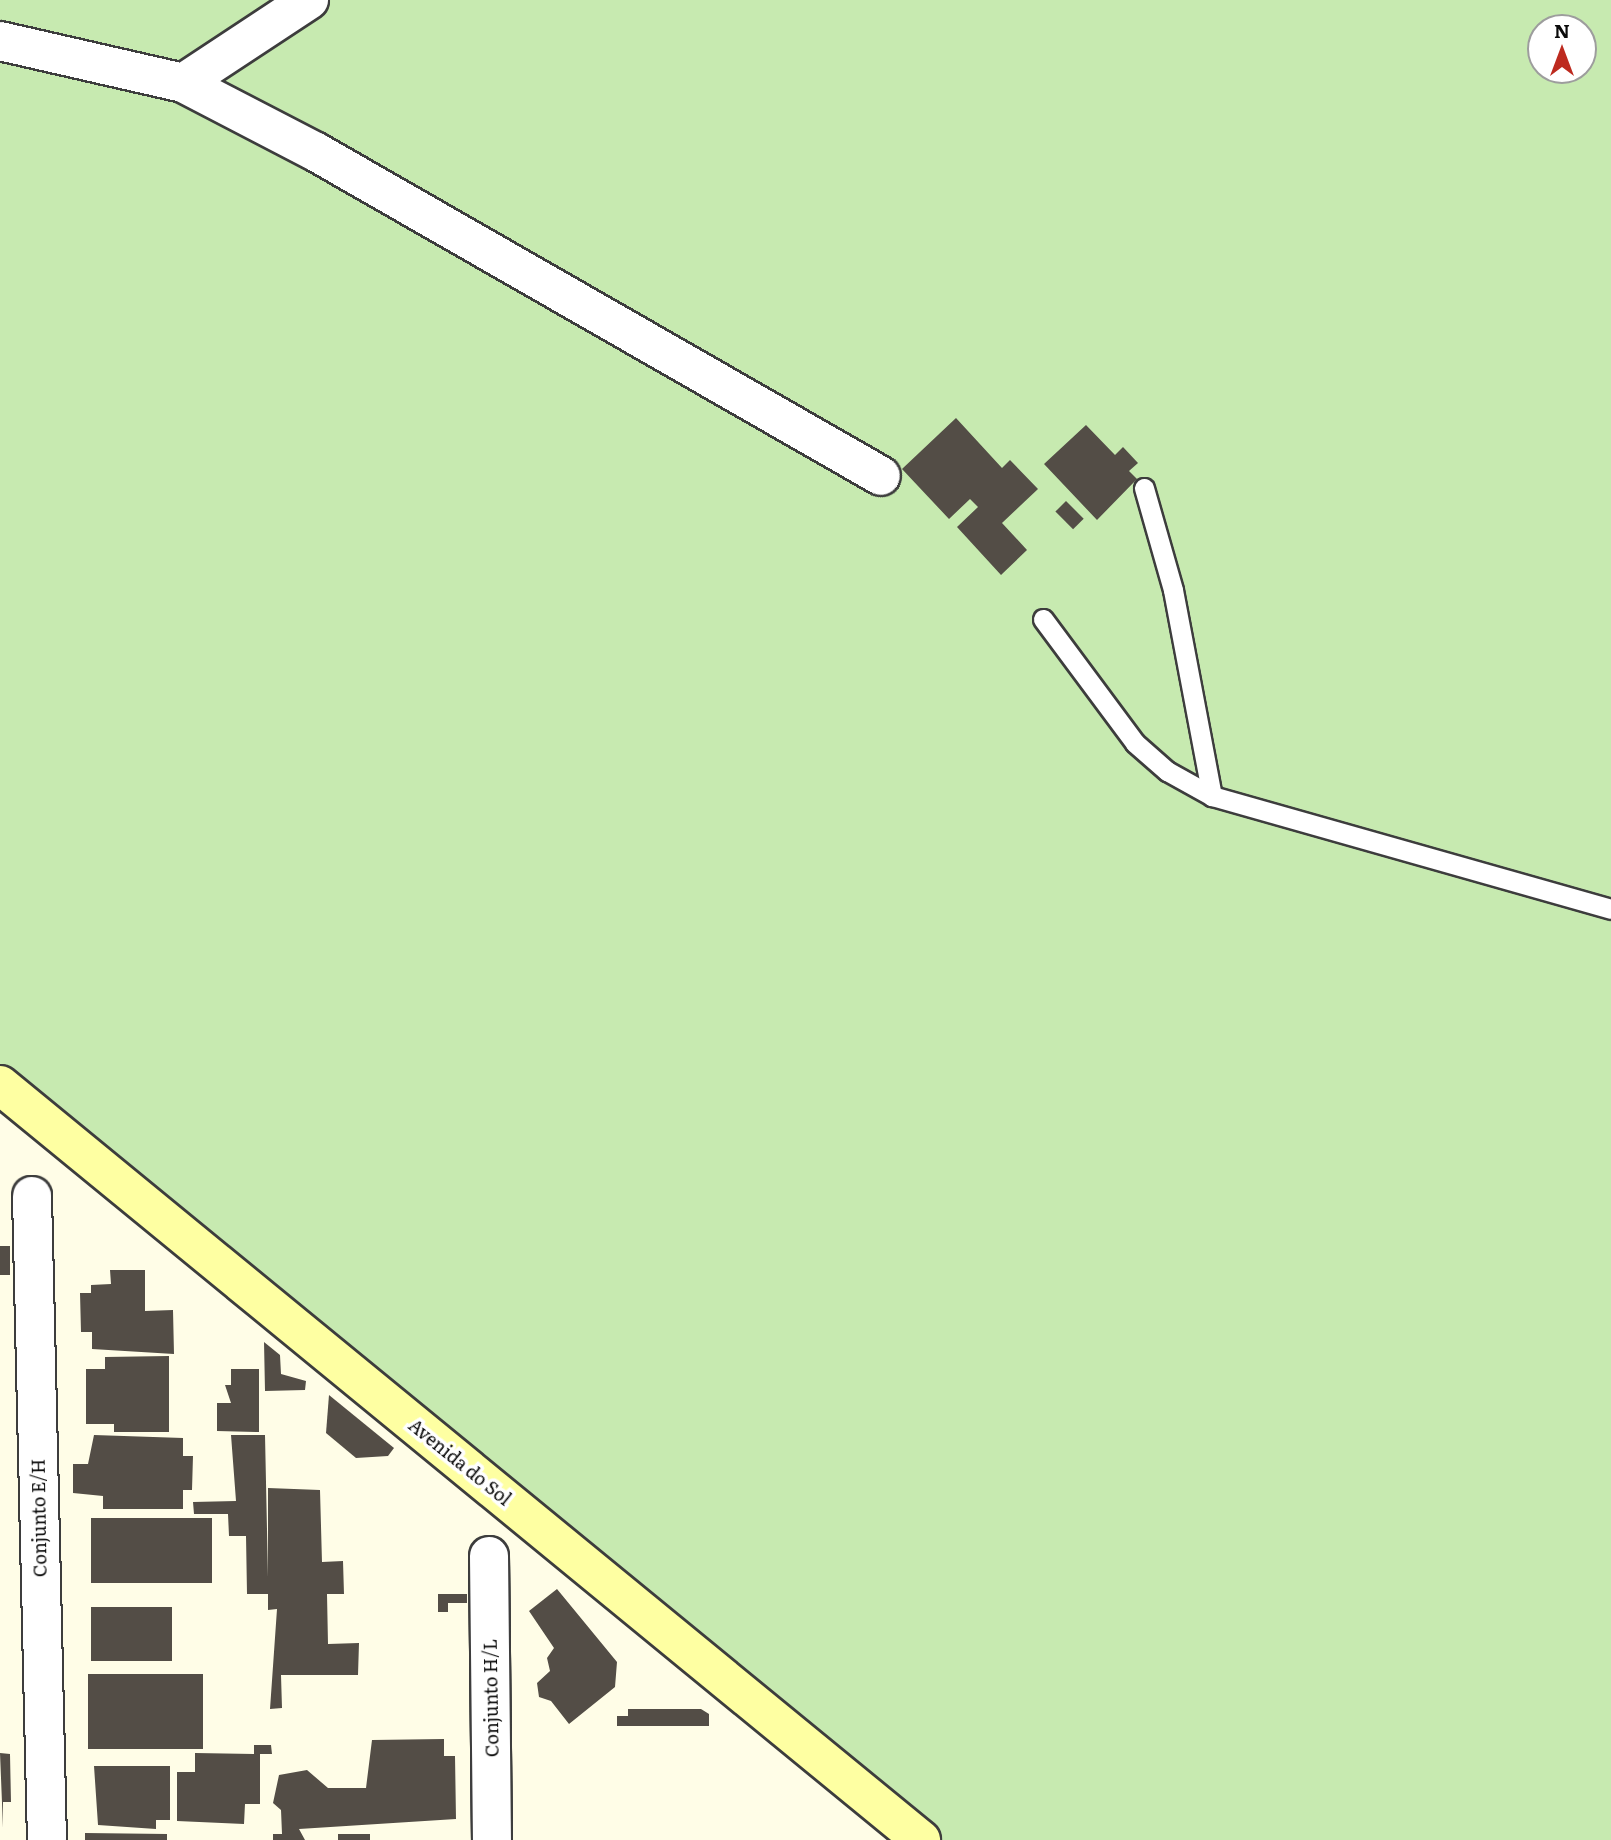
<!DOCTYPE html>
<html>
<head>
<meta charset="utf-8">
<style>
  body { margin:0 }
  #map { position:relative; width:1611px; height:1840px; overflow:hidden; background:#fffde7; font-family:Literata,serif }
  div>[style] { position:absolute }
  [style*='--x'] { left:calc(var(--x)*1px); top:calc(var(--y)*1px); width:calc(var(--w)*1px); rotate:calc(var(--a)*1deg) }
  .green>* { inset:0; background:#c7eab0 }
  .building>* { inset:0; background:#534d46; transform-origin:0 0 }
  .roads { filter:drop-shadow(2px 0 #3d3d3d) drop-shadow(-2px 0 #3d3d3d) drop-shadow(0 2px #3d3d3d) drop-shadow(0 -2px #3d3d3d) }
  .lane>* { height:19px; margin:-9.5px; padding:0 9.5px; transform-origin:9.5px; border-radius:9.5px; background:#fff }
  .street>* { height:38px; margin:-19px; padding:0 19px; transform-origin:19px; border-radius:19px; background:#fff }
  .secondary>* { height:38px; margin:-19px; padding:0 19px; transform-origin:19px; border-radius:19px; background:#feffa2 }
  span { translate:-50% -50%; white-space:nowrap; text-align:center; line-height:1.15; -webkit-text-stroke:7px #fff; paint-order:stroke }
  .street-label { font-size:18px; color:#0a0a0a }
  .north { position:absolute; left:1527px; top:14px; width:70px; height:70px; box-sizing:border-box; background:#fff; border:2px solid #9d9d9d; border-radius:50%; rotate:0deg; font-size:19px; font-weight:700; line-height:28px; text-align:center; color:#0a0a0a }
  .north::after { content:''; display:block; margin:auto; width:24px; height:32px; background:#bd2a1f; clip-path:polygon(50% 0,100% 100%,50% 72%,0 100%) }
</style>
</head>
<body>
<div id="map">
  <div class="green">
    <i style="clip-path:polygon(evenodd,0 0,1611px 0,1611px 1840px,936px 1840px,0 1079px,0 0,1541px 28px,1583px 28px,1583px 70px,1541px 70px,1541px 28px)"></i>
  </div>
  <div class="building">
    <i style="clip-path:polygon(956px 418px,1002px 468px,1010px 460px,1038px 489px,1002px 523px,1027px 550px,1001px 575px,957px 527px,978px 507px,970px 499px,949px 519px,902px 469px)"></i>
    <i style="clip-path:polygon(1086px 425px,1115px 455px,1123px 447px,1138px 463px,1129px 471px,1137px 479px,1097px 520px,1044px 464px)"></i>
    <i style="left:1066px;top:501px;width:25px;height:15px;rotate:45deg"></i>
    <i style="left:0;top:1246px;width:10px;height:29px"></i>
    <i style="clip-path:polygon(110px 1270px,145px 1270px,145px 1311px,173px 1310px,174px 1354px,92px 1349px,92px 1332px,81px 1332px,80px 1293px,91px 1293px,91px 1285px,111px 1284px)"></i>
    <i style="clip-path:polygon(264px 1342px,280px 1355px,281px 1374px,306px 1381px,305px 1390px,265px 1391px)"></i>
    <i style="clip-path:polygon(169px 1356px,169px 1432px,114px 1432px,114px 1424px,86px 1424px,86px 1369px,105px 1369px,105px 1357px)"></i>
    <i style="clip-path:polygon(231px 1369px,259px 1369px,259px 1432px,217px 1431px,217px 1403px,231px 1403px,225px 1385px,231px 1385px)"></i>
    <i style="clip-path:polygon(329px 1395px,394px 1448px,388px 1456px,356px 1458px,326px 1433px)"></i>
    <i style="clip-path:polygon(94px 1435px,183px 1438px,183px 1456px,193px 1456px,192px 1490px,183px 1490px,183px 1509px,103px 1509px,103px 1496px,73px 1493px,73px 1464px,88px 1464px)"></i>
    <i style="clip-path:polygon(231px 1435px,265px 1435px,268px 1577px,268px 1488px,320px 1490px,322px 1562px,343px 1561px,344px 1594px,327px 1594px,328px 1644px,359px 1643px,358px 1675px,281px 1675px,282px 1708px,270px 1709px,277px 1609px,268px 1610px,268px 1594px,247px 1594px,246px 1536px,229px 1536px,228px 1514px,194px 1514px,193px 1502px,236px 1501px)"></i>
    <i style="left:91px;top:1518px;width:121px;height:65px"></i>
    <i style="clip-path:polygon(557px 1589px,617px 1662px,615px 1687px,569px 1724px,551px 1701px,539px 1697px,537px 1683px,550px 1671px,547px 1658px,554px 1648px,529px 1611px)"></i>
    <i style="clip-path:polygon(438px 1594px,467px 1594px,467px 1603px,448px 1603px,448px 1612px,438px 1612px)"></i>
    <i style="left:91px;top:1607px;width:81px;height:54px"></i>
    <i style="left:88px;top:1674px;width:115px;height:75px"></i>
    <i style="clip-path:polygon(628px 1709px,701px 1709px,709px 1714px,709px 1726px,617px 1726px,617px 1716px,628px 1716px)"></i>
    <i style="clip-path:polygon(444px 1739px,444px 1756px,455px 1756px,456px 1819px,299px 1829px,305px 1840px,273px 1840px,273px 1834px,282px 1834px,281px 1810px,273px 1803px,279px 1775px,307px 1770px,328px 1788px,366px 1788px,372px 1740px)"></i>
    <i style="clip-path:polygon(254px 1745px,271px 1745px,272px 1754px,260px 1754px,260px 1804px,245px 1804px,244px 1824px,177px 1821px,177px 1772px,195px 1772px,195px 1753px,254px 1754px)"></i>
    <i style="clip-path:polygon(0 1753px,10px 1754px,11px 1802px,3px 1802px,3px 1828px)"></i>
    <i style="clip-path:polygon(94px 1766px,170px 1766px,170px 1820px,156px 1820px,156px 1829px,98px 1825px)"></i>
    <i style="clip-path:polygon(85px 1833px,167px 1834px,167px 1840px,85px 1840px)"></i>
    <i style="left:338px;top:1834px;width:32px;height:6px"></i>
  </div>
  <div class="roads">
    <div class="lane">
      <i style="--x:1144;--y:488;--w:106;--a:74.1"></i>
      <i style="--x:1173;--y:590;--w:210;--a:79.3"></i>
      <i style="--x:1043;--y:619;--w:154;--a:53.4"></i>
      <i style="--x:1135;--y:743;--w:43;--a:41.2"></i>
      <i style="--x:1167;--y:771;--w:51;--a:29.1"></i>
      <i style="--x:1212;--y:796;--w:415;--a:15.8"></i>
    </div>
    <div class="street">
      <i style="--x:0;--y:41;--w:188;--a:12.9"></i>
      <i style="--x:183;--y:83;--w:150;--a:27.4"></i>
      <i style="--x:316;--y:152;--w:651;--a:29.83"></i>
      <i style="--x:183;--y:83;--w:151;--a:-33.4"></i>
      <i style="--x:32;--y:1196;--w:644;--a:88.67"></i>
      <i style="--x:489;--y:1556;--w:284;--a:89.4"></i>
    </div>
    <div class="secondary">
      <i style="--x:0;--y:1085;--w:1191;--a:39.34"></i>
    </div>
  </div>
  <div class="street-label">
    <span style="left:460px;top:1462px;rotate:39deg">Avenida do Sol</span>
    <span style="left:39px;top:1518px;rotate:-91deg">Conjunto E/H</span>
    <span style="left:491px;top:1698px;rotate:-91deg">Conjunto H/L</span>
  </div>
  <div class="north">N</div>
</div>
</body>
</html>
